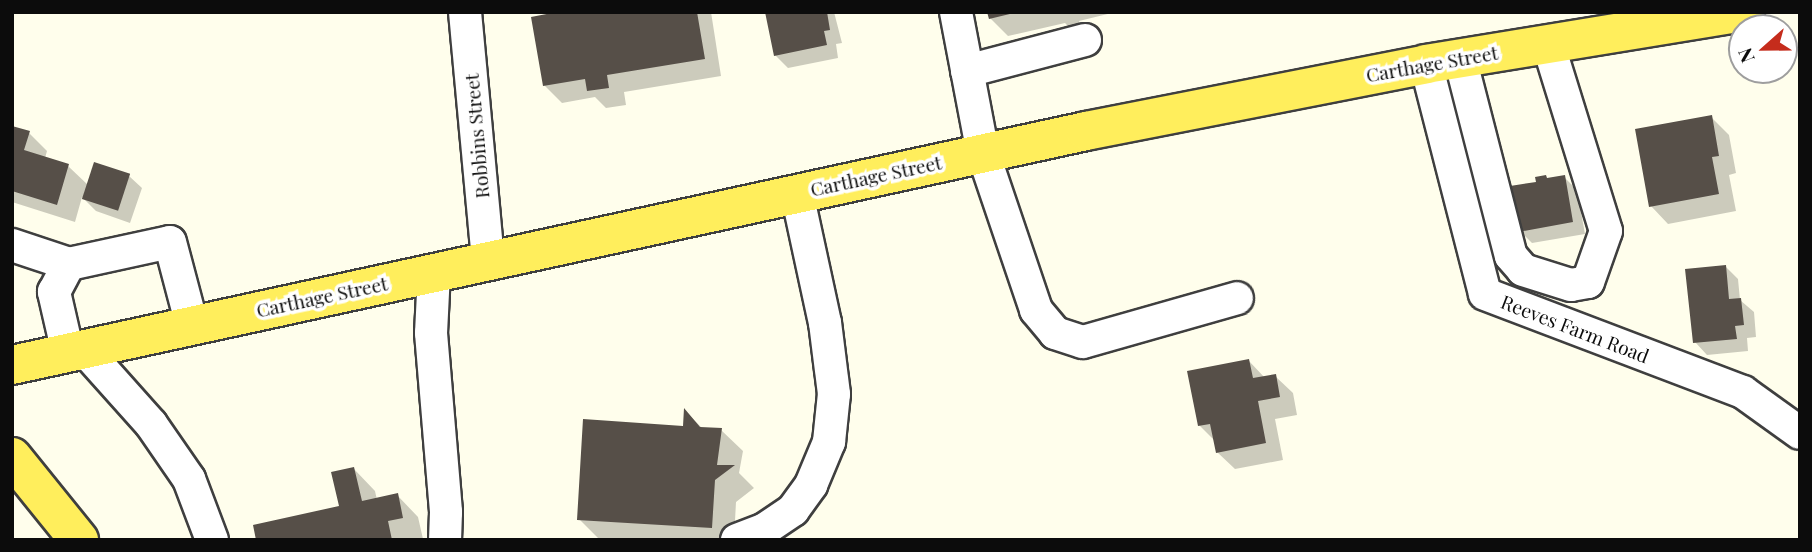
<!DOCTYPE html>
<html>
<head>
<meta charset="utf-8">
<style>
  body { margin:0 }
  #map { position:relative; width:1812px; height:552px; overflow:hidden; background:#fffeec; font-family:"Playfair Display",serif }
  div>[style] { position:absolute }
  [style*='--x'] { left:calc(var(--x)*1px); top:calc(var(--y)*1px); width:calc(var(--w)*1px); rotate:calc(var(--a)*1deg) }
  .shadow>* { inset:0; background:#0003 }
  .building>* { inset:0; background:#564f48; transform-origin:0 0 }
  .roads { filter:drop-shadow(2px 0 #3f3f3f) drop-shadow(-2px 0 #3f3f3f) drop-shadow(0 2px #3f3f3f) drop-shadow(0 -2px #3f3f3f) }
  .minor>* { height:32px; margin:-16px; padding:0 16px; transform-origin:16px; border-radius:16px; background:#fff }
  .major>* { height:38px; margin:-19px; padding:0 19px; transform-origin:19px; border-radius:19px; background:#ffee5c }
  span { translate:-50% -50%; white-space:nowrap; text-align:center; line-height:1.15; -webkit-text-stroke:7px #fff; paint-order:stroke }
  .street-label { font-size:19px; color:#0c0c0c }
  .frame { position:absolute; inset:0; border:14px solid #0c0c0c; pointer-events:none }
  .north { position:absolute; left:1728px; top:14px; width:70px; height:70px; box-sizing:border-box; background:#fff; border:2px solid #9e9e9e; border-radius:50%; rotate:249deg; font-size:19px; font-weight:700; line-height:28px; text-align:center; color:#0c0c0c }
  .north::after { content:''; display:block; margin:auto; width:24px; height:32px; background:#c52c1c; clip-path:polygon(50% 0,100% 100%,50% 72%,0 100%) }
</style>
</head>
<body>
<div id="map">
  <div class="shadow">
    <i style="clip-path:polygon(568px 12px,711px 12px,721px 76px,624px 92px,626px 105px,606px 108px,595px 97px,562px 103px,544px 85px)"></i>
    <i style="clip-path:polygon(766px 12px,834px 12px,842px 43px,836px 44px,838px 58px,788px 68px,775px 55px)"></i>
    <i style="clip-path:polygon(989px 12px,1116px 12px,1079px 21px,1081px 27px,1071px 29px,1065px 23px,1008px 36px,990px 18px)"></i>
    <i style="clip-path:polygon(1711px 117px,1729px 135px,1736px 173px,1729px 175px,1736px 211px,1668px 224px,1651px 206px)"></i>
    <i style="clip-path:polygon(12px 128px,29px 133px,47px 151px,45px 158px,68px 166px,88px 185px,129px 176px,142px 188px,130px 223px,96px 211px,82px 197px,75px 222px,12px 202px)"></i>
    <i style="clip-path:polygon(1564px 177px,1577px 190px,1585px 234px,1532px 243px,1520px 231px)"></i>
    <i style="clip-path:polygon(1725px 266px,1738px 279px,1740px 300px,1754px 312px,1756px 337px,1747px 338px,1748px 351px,1707px 355px,1695px 342px)"></i>
    <i style="clip-path:polygon(1249px 361px,1265px 378px,1275px 376px,1293px 393px,1297px 415px,1275px 419px,1283px 460px,1235px 469px,1217px 452px,1215px 441px,1199px 425px)"></i>
    <i style="clip-path:polygon(686px 412px,703px 429px,721px 430px,743px 451px,739px 473px,754px 488px,736px 502px,734px 540px,600px 540px,579px 519px,685px 428px)"></i>
    <i style="clip-path:polygon(354px 469px,375px 491px,377px 500px,397px 495px,418px 517px,423px 539px,258px 540px,341px 507px)"></i>
  </div>
  <div class="building">
    <i style="clip-path:polygon(557px 12px,697px 12px,705px 59px,607px 75px,609px 88px,587px 91px,585px 79px,543px 86px,531px 17px)"></i>
    <i style="clip-path:polygon(765px 12px,827px 12px,830px 30px,824px 31px,827px 45px,774px 56px)"></i>
    <i style="clip-path:polygon(987px 12px,1014px 12px,1014px 13px,989px 19px)"></i>
    <i style="clip-path:polygon(1712px 115px,1719px 156px,1712px 157px,1719px 194px,1649px 207px,1635px 129px)"></i>
    <i style="clip-path:polygon(12px 126px,30px 131px,24px 150px,69px 164px,57px 205px,12px 191px)"></i>
    <i style="left:94px;top:162px;width:38px;height:39px;rotate:18deg"></i>
    <i style="clip-path:polygon(1546px 175px,1547px 178px,1565px 175px,1573px 222px,1518px 232px,1510px 186px,1536px 182px,1535px 177px)"></i>
    <i style="clip-path:polygon(1726px 265px,1729px 299px,1741px 298px,1744px 325px,1735px 326px,1737px 339px,1693px 343px,1685px 269px)"></i>
    <i style="clip-path:polygon(1249px 359px,1253px 378px,1276px 374px,1280px 397px,1258px 401px,1266px 443px,1216px 453px,1210px 424px,1198px 426px,1187px 371px)"></i>
    <i style="clip-path:polygon(684px 408px,700px 427px,722px 428px,717px 465px,735px 465px,715px 480px,712px 528px,577px 520px,583px 419px,683px 426px)"></i>
    <i style="clip-path:polygon(354px 467px,362px 501px,398px 493px,403px 518px,388px 521px,392px 540px,256px 540px,253px 525px,339px 506px,331px 472px)"></i>
  </div>
  <div class="roads">
    <div class="minor">
      <i style="--x:465;--y:12;--w:249;--a:84.7"></i>
      <i style="--x:956;--y:12;--w:144;--a:79.2"></i>
      <i style="--x:983;--y:153;--w:166;--a:71.3"></i>
      <i style="--x:1036;--y:310;--w:30;--a:50"></i>
      <i style="--x:1055;--y:333;--w:29;--a:18"></i>
      <i style="--x:1083;--y:342;--w:160;--a:-15.9"></i>
      <i style="--x:1460;--y:58;--w:204;--a:75.6"></i>
      <i style="--x:1511;--y:256;--w:18;--a:49"></i>
      <i style="--x:1523;--y:270;--w:50;--a:17.4"></i>
      <i style="--x:1571;--y:285;--w:17;--a:-10"></i>
      <i style="--x:1588;--y:282;--w:54;--a:-70.6"></i>
      <i style="--x:1606;--y:231;--w:196;--a:-107.2"></i>
      <i style="--x:1426;--y:64;--w:237;--a:75.6"></i>
      <i style="--x:1485;--y:294;--w:276;--a:20.8"></i>
      <i style="--x:1743;--y:392;--w:70;--a:35.7"></i>
      <i style="--x:967;--y:71;--w:122;--a:-14.7"></i>
      <i style="--x:12;--y:245;--w:60;--a:18.4"></i>
      <i style="--x:434;--y:272;--w:61;--a:92.8"></i>
      <i style="--x:431;--y:333;--w:180;--a:85.2"></i>
      <i style="--x:446;--y:512;--w:28;--a:92"></i>
      <i style="--x:84;--y:349;--w:101;--a:48.2"></i>
      <i style="--x:151;--y:424;--w:67;--a:55.4"></i>
      <i style="--x:189;--y:479;--w:65;--a:69.3"></i>
      <i style="--x:68;--y:353;--w:63;--a:-102.9"></i>
      <i style="--x:54;--y:292;--w:32;--a:-62"></i>
      <i style="--x:69;--y:264;--w:103;--a:-12.3"></i>
      <i style="--x:170;--y:242;--w:86;--a:75.2"></i>
      <i style="--x:737;--y:540;--w:30;--a:-21"></i>
      <i style="--x:765;--y:529;--w:34;--a:-34"></i>
      <i style="--x:793;--y:510;--w:31;--a:-54"></i>
      <i style="--x:811;--y:485;--w:47;--a:-67.3"></i>
      <i style="--x:829;--y:442;--w:48;--a:-84.1"></i>
      <i style="--x:834;--y:394;--w:72;--a:-97.2"></i>
      <i style="--x:825;--y:323;--w:132;--a:-102.2"></i>
    </div>
    <div class="major">
      <i style="--x:12;--y:365;--w:1099;--a:-12.29"></i>
      <i style="--x:1086;--y:131;--w:347;--a:-11.1"></i>
      <i style="--x:1426;--y:64;--w:323;--a:-9.3"></i>
      <i style="--x:12;--y:457;--w:107;--a:51.1"></i>
    </div>
  </div>
  <div class="street-label">
    <span style="left:1432px;top:64px;rotate:-10deg">Carthage Street</span>
    <span style="left:477px;top:136px;rotate:-95deg">Robbins Street</span>
    <span style="left:876px;top:176px;rotate:-12deg">Carthage Street</span>
    <span style="left:322px;top:297px;rotate:-12deg">Carthage Street</span>
    <span style="left:1575px;top:329px;rotate:21deg">Reeves Farm Road</span>
  </div>
  <div class="frame"></div>
  <div class="north">N</div>
</div>
</body>
</html>
